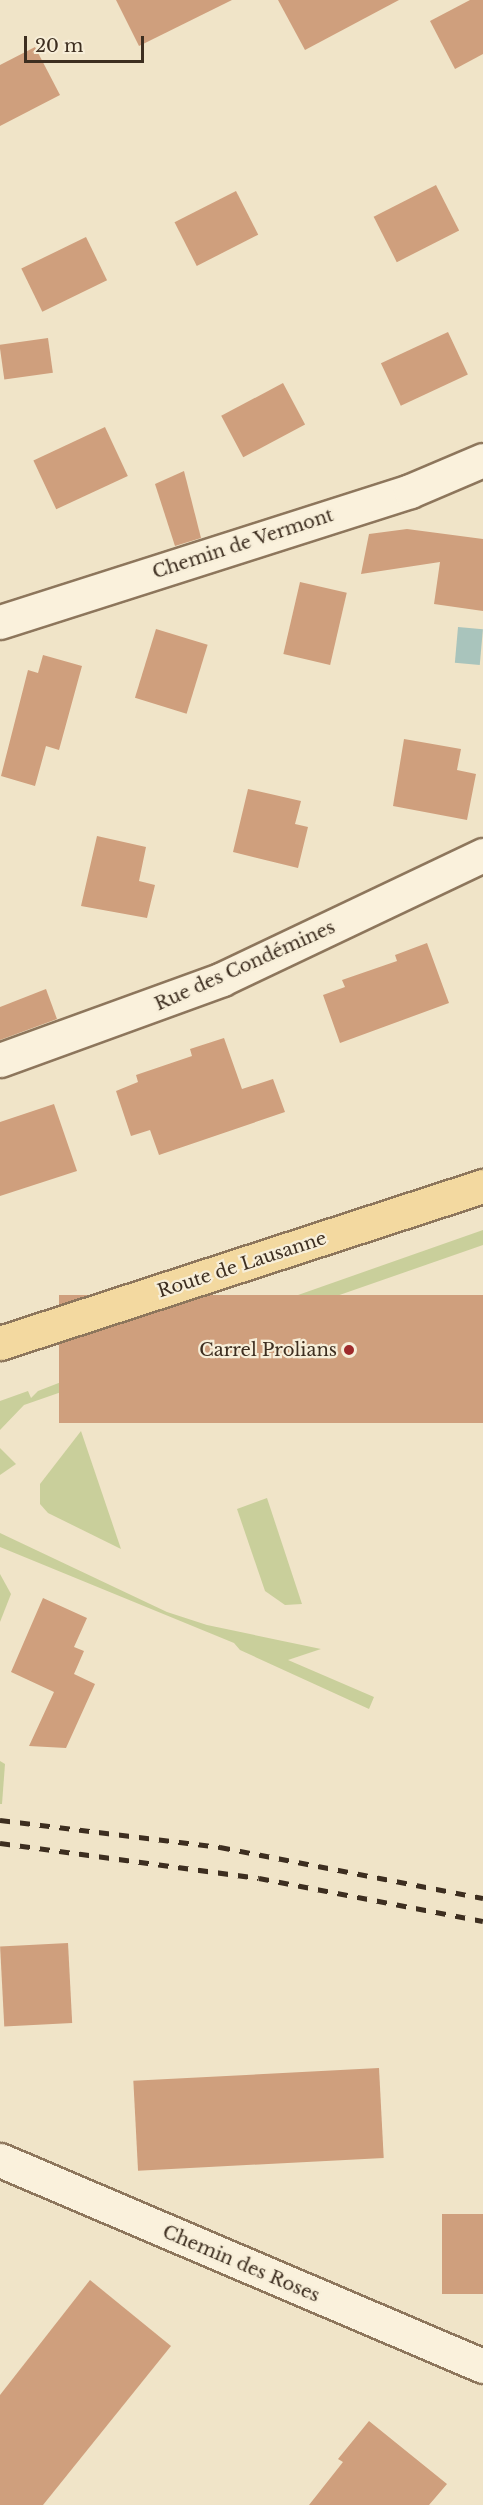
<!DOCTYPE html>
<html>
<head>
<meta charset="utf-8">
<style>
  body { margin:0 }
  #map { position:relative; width:483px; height:2505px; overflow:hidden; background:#f0e4c8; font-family:"Libre Baskerville",serif }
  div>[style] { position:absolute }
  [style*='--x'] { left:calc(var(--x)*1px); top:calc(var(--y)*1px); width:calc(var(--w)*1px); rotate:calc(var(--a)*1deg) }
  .green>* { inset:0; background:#c9cf9b }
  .water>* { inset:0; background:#a9c4bc; transform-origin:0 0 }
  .building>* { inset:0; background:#cf9f7d; transform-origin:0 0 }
  .roads { filter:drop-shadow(2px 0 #8d765c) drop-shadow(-2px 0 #8d765c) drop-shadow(0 2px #8d765c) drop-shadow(0 -2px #8d765c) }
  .street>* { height:33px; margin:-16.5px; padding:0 16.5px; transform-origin:16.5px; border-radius:16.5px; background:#faf1dc }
  .primary>* { height:33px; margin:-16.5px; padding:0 16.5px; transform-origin:16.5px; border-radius:16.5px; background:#f3d9a0 }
  .rail>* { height:4.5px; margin-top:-2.25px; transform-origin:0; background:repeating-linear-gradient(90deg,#3d2e20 0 10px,transparent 0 20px) }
  .dots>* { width:16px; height:16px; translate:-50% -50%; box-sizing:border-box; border:3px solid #f7eed8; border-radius:50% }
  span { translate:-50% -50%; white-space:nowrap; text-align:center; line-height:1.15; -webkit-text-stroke:4.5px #f7eed8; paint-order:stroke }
  .street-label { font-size:18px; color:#3d2e20 }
  .poi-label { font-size:18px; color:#3d2e20 }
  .right { translate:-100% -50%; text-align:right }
  .scale { position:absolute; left:24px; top:36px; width:120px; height:27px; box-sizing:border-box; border:3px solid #3d2e20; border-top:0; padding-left:8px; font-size:18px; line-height:21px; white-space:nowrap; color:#3d2e20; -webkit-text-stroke:4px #f7eed8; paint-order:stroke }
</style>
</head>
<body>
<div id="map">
  <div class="green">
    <i style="clip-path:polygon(483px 1230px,483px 1245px,24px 1405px,0 1430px,0 1401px,28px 1391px,31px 1398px,38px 1391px,167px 1341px)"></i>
    <i style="clip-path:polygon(81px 1431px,121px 1549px,48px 1513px,40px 1504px,40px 1484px)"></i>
    <i style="clip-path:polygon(0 1448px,16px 1464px,0 1475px)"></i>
    <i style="clip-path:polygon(267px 1498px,302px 1604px,285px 1605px,265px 1591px,237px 1509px)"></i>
    <i style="clip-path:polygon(0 1533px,167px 1612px,207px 1625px,321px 1649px,288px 1660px,374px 1697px,369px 1709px,240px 1650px,234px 1643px,0 1547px)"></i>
    <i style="clip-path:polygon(0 1574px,11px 1594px,0 1622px)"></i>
    <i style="clip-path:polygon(0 1761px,5px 1764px,2px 1804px,0 1804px)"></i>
  </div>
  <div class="water">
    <i style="left:458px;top:627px;width:25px;height:36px;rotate:5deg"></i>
  </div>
  <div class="building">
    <i style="clip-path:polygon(116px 0,232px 0,139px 46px)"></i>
    <i style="clip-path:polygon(278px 0,399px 0,305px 50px)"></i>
    <i style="clip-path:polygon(470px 0,483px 0,483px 54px,455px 69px,430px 21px)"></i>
    <i style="clip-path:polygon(35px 47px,60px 95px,0 126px,0 65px)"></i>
    <i style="left:436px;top:185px;width:51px;height:70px;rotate:63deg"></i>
    <i style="left:236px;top:191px;width:49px;height:69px;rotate:63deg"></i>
    <i style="left:86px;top:237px;width:48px;height:72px;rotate:64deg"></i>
    <i style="left:448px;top:332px;width:47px;height:74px;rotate:65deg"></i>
    <i style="left:48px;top:338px;width:35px;height:49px;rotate:82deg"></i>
    <i style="left:283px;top:383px;width:47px;height:70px;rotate:62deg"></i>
    <i style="left:105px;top:427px;width:54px;height:79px;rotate:65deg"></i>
    <i style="clip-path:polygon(184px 471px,201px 538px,175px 546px,155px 484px)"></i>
    <i style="clip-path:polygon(407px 529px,483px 539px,483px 611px,434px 604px,440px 562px,361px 574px,369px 534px)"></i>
    <i style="left:300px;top:582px;width:48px;height:74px;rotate:13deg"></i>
    <i style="left:156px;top:629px;width:54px;height:72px;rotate:17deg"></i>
    <i style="clip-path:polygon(43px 655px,82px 666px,59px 750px,46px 746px,35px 786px,1px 776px,28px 670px,38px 673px)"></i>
    <i style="clip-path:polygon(404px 739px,461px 749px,457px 770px,476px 774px,467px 820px,393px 806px)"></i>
    <i style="clip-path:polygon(248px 789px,301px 801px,295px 824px,308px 827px,298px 868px,233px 852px)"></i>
    <i style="clip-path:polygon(97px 836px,146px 847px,139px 881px,155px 885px,147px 918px,81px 906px)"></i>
    <i style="clip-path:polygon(427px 943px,449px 1003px,340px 1043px,323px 995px,345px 987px,342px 980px,397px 961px,395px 955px)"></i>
    <i style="clip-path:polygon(46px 989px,57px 1019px,0 1040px,0 1007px)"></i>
    <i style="clip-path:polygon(224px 1038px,242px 1089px,273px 1079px,285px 1112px,159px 1155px,150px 1130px,131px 1136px,116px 1091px,138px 1082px,136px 1075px,192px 1056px,190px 1049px)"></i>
    <i style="clip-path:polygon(54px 1104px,77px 1171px,0 1196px,0 1122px)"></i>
    <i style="left:483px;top:1295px;width:128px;height:424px;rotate:90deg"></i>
    <i style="clip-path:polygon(43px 1598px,87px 1618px,74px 1647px,84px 1651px,74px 1674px,95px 1684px,66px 1748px,29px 1746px,54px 1692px,11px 1672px)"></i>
    <i style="left:68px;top:1943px;width:80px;height:68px;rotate:87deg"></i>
    <i style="left:379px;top:2068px;width:90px;height:246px;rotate:87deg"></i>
    <i style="left:483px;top:2214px;width:80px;height:41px;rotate:90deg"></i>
    <i style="clip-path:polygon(90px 2280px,171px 2346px,43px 2505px,0 2505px,0 2395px)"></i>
    <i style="clip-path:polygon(369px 2421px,447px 2484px,429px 2505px,309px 2505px,343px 2462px,338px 2459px)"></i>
  </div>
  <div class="roads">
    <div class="street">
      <i style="--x:0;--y:622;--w:430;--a:-17.7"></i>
      <i style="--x:410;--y:491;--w:79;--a:-23"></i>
      <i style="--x:0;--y:1060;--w:236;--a:-20"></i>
      <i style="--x:222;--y:979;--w:289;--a:-25.4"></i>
      <i style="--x:0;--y:2160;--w:525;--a:23.1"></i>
    </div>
    <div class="primary">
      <i style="--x:0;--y:1343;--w:508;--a:-18.01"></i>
    </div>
  </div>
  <div class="rail">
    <i style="--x:0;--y:1820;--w:222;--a:7"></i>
    <i style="--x:220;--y:1847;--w:268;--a:11"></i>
    <i style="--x:0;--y:1843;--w:261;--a:7.7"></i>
    <i style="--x:259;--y:1878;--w:228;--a:10.9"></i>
  </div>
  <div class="dots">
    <i style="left:349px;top:1350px;background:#9e2a2b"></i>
  </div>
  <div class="street-label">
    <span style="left:243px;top:544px;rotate:-18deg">Chemin de Vermont</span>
    <span style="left:245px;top:966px;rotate:-24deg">Rue des Condémines</span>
    <span style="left:242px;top:1265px;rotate:-18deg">Route de Lausanne</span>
    <span style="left:241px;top:2264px;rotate:23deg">Chemin des Roses</span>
  </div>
  <div class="poi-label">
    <span class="right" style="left:337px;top:1350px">Carrel Prolians</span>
  </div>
  <div class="scale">20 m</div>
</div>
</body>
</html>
